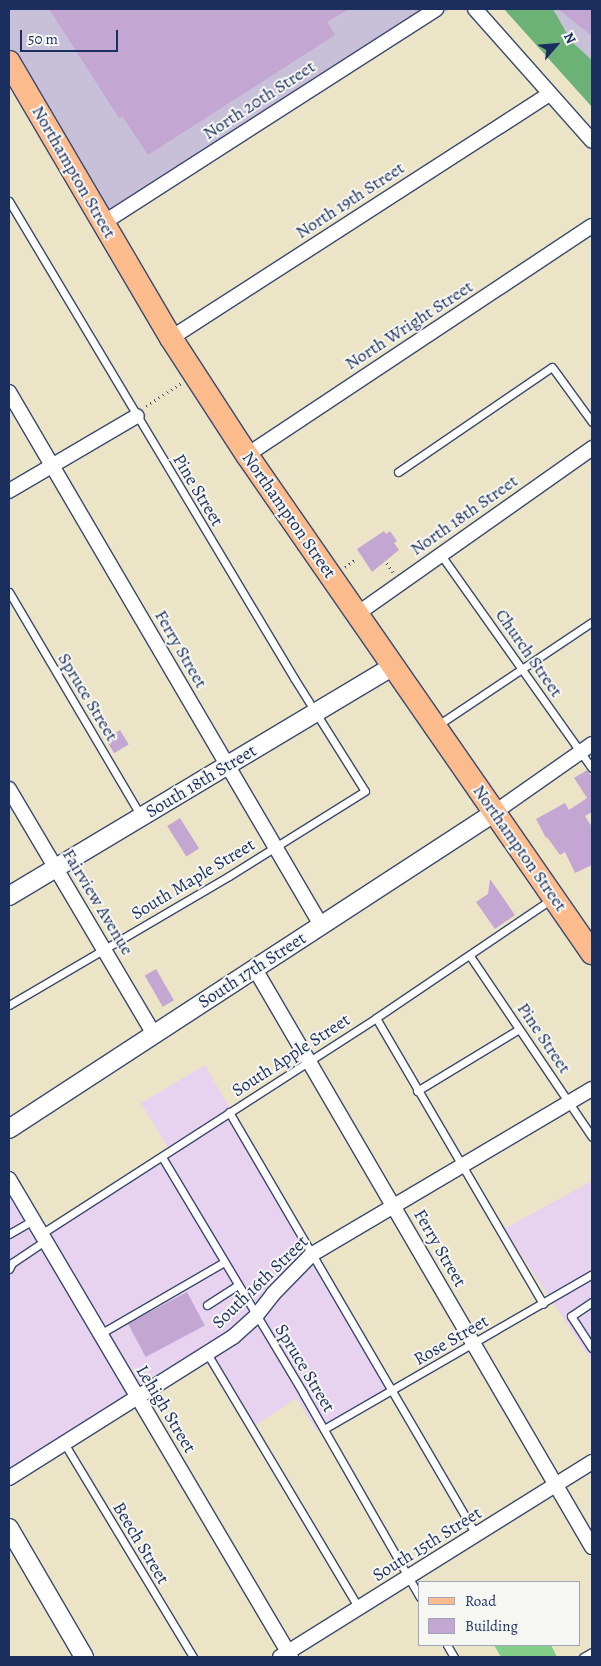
<!DOCTYPE html>
<html>
<head>
<meta charset="utf-8">
<style>
  body { margin:0 }
  #map { position:relative; width:601px; height:1666px; overflow:hidden; background:#ebe4c7; font-family:Alegreya,serif }
  div>[style] { position:absolute }
  [style*='--x'] { left:calc(var(--x)*1px); top:calc(var(--y)*1px); width:calc(var(--w)*1px); rotate:calc(var(--a)*1deg) }
  .built>* { inset:0; background:#e7d2ef }
  .industrial>* { inset:0; background:#c8bfd8 }
  .green>* { inset:0; background:#85ce8a }
  .forest>* { inset:0; background:#6cb176 }
  .building>* { inset:0; background:#c4a6d3; transform-origin:0 0 }
  .path>* { height:2.5px; margin-top:-1.25px; transform-origin:0; background:repeating-linear-gradient(90deg,#3a4a6e 0 1px,transparent 0 5px) }
  .roads { filter:drop-shadow(1px 0 #3a4a6e) drop-shadow(-1px 0 #3a4a6e) drop-shadow(0 1px #3a4a6e) drop-shadow(0 -1px #3a4a6e) }
  .service>* { height:7px; margin:-3.5px; padding:0 3.5px; transform-origin:3.5px; border-radius:3.5px; background:#fff }
  .minor>* { height:14px; margin:-7px; padding:0 7px; transform-origin:7px; border-radius:7px; background:#fff }
  .tertiary>* { height:18px; margin:-9px; padding:0 9px; transform-origin:9px; border-radius:9px; background:#fff }
  .primary>* { height:22px; margin:-11px; padding:0 11px; transform-origin:11px; border-radius:11px; background:#fbbb8d }
  span { translate:-50% -50%; white-space:nowrap; text-align:center; line-height:1.15; -webkit-text-stroke:4px #f6f6f2; paint-order:stroke }
  .street-label { font-size:18px; color:#1b2f5e }
  .frame { position:absolute; inset:0; border:10px solid #1b2f5e; pointer-events:none }
  .legend { position:absolute; left:418px; top:1581px; width:162px; height:65px; box-sizing:border-box; background:#f6f6f2; border:1px solid #9ea6b7; margin:0; padding:6px 9px; list-style:none; font-size:15px; color:#1b2f5e }
  .legend li { display:flex; align-items:center; gap:10px; height:25px }
  .legend b { width:25px; border:1px solid #9ea6b7 }
  .north { position:absolute; left:531px; top:20px; width:50px; height:50px; -webkit-text-stroke:4px #f6f6f2; paint-order:stroke; rotate:63deg; font-size:14px; font-weight:700; line-height:20px; text-align:center; color:#1b2f5e }
  .north::after { content:''; display:block; margin:auto; width:18px; height:22px; background:#1b2f5e; clip-path:polygon(50% 0,100% 100%,50% 72%,0 100%) }
  .scale { position:absolute; left:20px; top:30px; width:98px; height:22px; box-sizing:border-box; border:2px solid #1b2f5e; border-top:0; padding-left:6px; font-size:15px; line-height:18px; white-space:nowrap; color:#1b2f5e; -webkit-text-stroke:4px #f6f6f2; paint-order:stroke }
</style>
</head>
<body>
<div id="map">
  <div class="built">
    <i style="clip-path:polygon(205px 1065px,392px 1392px,317px 1431px,296px 1398px,255px 1426px,208px 1350px,9px 1474px,9px 1169px,44px 1232px,168px 1148px,141px 1103px)"></i>
    <i style="clip-path:polygon(592px 1181px,592px 1361px,504px 1229px)"></i>
  </div>
  <div class="industrial">
    <i style="clip-path:polygon(9px 9px,450px 9px,109px 224px,9px 63px)"></i>
    <i style="clip-path:polygon(553px 9px,592px 9px,592px 60px,572px 42px)"></i>
  </div>
  <div class="green">
    <i style="clip-path:polygon(494px 1645px,551px 1645px,557px 1657px,501px 1657px)"></i>
  </div>
  <div class="forest">
    <i style="clip-path:polygon(504px 9px,553px 9px,572px 42px,592px 60px,592px 107px)"></i>
  </div>
  <div class="building">
    <i style="clip-path:polygon(49px 9px,349px 9px,327px 22px,335px 35px,148px 155px,122px 116px,119px 118px)"></i>
    <i style="clip-path:polygon(558px 9px,592px 9px,592px 36px)"></i>
    <i style="clip-path:polygon(384px 531px,386px 534px,390px 531px,397px 541px,394px 543px,399px 550px,372px 572px,357px 549px)"></i>
    <i style="left:120px;top:730px;width:17px;height:17px;rotate:59deg"></i>
    <i style="clip-path:polygon(587px 770px,592px 777px,592px 812px,585px 816px,592px 827px,592px 865px,575px 873px,565px 852px,560px 855px,547px 837px,546px 838px,536px 819px,565px 803px,569px 810px,587px 798px,574px 778px)"></i>
    <i style="left:180px;top:818px;width:36px;height:15px;rotate:58deg"></i>
    <i style="clip-path:polygon(490px 879px,515px 915px,495px 929px,476px 902px,488px 894px)"></i>
    <i style="left:156px;top:969px;width:36px;height:13px;rotate:60deg"></i>
    <i style="left:187px;top:1292px;width:38px;height:67px;rotate:62deg"></i>
  </div>
  <div class="path">
    <i style="--x:146;--y:406;--w:42;--a:-33.3"></i>
    <i style="--x:387;--y:563;--w:11;--a:56"></i>
    <i style="--x:345;--y:567;--w:14;--a:-36"></i>
  </div>
  <div class="roads">
    <div class="service">
      <i style="--x:9;--y:201;--w:556;--a:59.14"></i>
      <i style="--x:294;--y:678;--w:133;--a:57.9"></i>
      <i style="--x:365;--y:791;--w:160;--a:148"></i>
      <i style="--x:229;--y:876;--w:255;--a:149.6"></i>
      <i style="--x:398;--y:472;--w:186;--a:-34.3"></i>
      <i style="--x:552;--y:367;--w:68;--a:54"></i>
      <i style="--x:441;--y:555;--w:261;--a:54.7"></i>
      <i style="--x:9;--y:592;--w:260;--a:59.5"></i>
      <i style="--x:438;--y:725;--w:185;--a:-33.8"></i>
      <i style="--x:470;--y:956;--w:218;--a:56"></i>
      <i style="--x:376;--y:1018;--w:331;--a:59.7"></i>
      <i style="--x:417;--y:1091;--w:119;--a:-31.3"></i>
      <i style="--x:229;--y:1112;--w:490;--a:59.7"></i>
      <i style="--x:162;--y:1157;--w:275;--a:59.1"></i>
      <i style="--x:303;--y:1393;--w:235;--a:60.2"></i>
      <i style="--x:9;--y:1234;--w:28;--a:-30"></i>
      <i style="--x:41;--y:1234;--w:399;--a:-32.8"></i>
      <i style="--x:376;--y:1018;--w:212;--a:-34.1"></i>
      <i style="--x:9;--y:1269;--w:7;--a:-63"></i>
      <i style="--x:12;--y:1263;--w:40;--a:-34"></i>
      <i style="--x:592;--y:1302;--w:25;--a:146"></i>
      <i style="--x:571;--y:1316;--w:38;--a:57"></i>
      <i style="--x:207;--y:1305;--w:37;--a:-33"></i>
      <i style="--x:100;--y:1334;--w:143;--a:-30.1"></i>
      <i style="--x:208;--y:1355;--w:295;--a:59.2"></i>
      <i style="--x:324;--y:1429;--w:310;--a:-30"></i>
      <i style="--x:64;--y:1443;--w:250;--a:58.9"></i>
      <i style="--x:447;--y:1645;--w:14;--a:60"></i>
      <i style="--x:583;--y:1657;--w:10;--a:-29"></i>
    </div>
    <div class="minor">
      <i style="--x:475;--y:9;--w:176;--a:48.4"></i>
      <i style="--x:103;--y:223;--w:396;--a:-32.7"></i>
      <i style="--x:171;--y:338;--w:450;--a:-32.8"></i>
      <i style="--x:9;--y:392;--w:618;--a:59.66"></i>
      <i style="--x:247;--y:455;--w:414;--a:-33.6"></i>
      <i style="--x:9;--y:491;--w:148;--a:-30.4"></i>
      <i style="--x:357;--y:614;--w:288;--a:-35.2"></i>
      <i style="--x:9;--y:789;--w:285;--a:59.4"></i>
      <i style="--x:495;--y:812;--w:118;--a:-35"></i>
      <i style="--x:255;--y:969;--w:669;--a:59.76"></i>
      <i style="--x:9;--y:1179;--w:555;--a:59.46"></i>
      <i style="--x:9;--y:1478;--w:265;--a:-32.2"></i>
      <i style="--x:233;--y:1337;--w:31;--a:-42"></i>
      <i style="--x:256;--y:1316;--w:28;--a:-52"></i>
      <i style="--x:273;--y:1294;--w:54;--a:-45.7"></i>
      <i style="--x:311;--y:1255;--w:326;--a:-30.6"></i>
      <i style="--x:280;--y:1657;--w:368;--a:-32"></i>
    </div>
    <div class="tertiary">
      <i style="--x:9;--y:896;--w:448;--a:-30.9"></i>
      <i style="--x:9;--y:1129;--w:580;--a:-33.11"></i>
      <i style="--x:9;--y:1528;--w:149;--a:59.8"></i>
    </div>
    <div class="primary">
      <i style="--x:9;--y:62;--w:320;--a:59.6"></i>
      <i style="--x:171;--y:338;--w:140;--a:57"></i>
      <i style="--x:247;--y:455;--w:606;--a:55.29"></i>
    </div>
  </div>
  <div class="street-label">
    <span style="left:259px;top:100px;rotate:-33deg">North 20th Street</span>
    <span style="left:74px;top:172px;rotate:60deg">Northampton Street</span>
    <span style="left:350px;top:200px;rotate:-33deg">North 19th Street</span>
    <span style="left:409px;top:325px;rotate:-33deg">North Wright Street</span>
    <span style="left:198px;top:490px;rotate:59deg">Pine Street</span>
    <span style="left:289px;top:515px;rotate:55deg">Northampton Street</span>
    <span style="left:464px;top:515px;rotate:-35deg">North 18th Street</span>
    <span style="left:181px;top:649px;rotate:60deg">Ferry Street</span>
    <span style="left:529px;top:653px;rotate:55deg">Church Street</span>
    <span style="left:88px;top:697px;rotate:59deg">Spruce Street</span>
    <span style="left:201px;top:781px;rotate:-31deg">South 18th Street</span>
    <span style="left:520px;top:848px;rotate:55deg">Northampton Street</span>
    <span style="left:193px;top:879px;rotate:-31deg">South Maple Street</span>
    <span style="left:98px;top:902px;rotate:59deg">Fairview Avenue</span>
    <span style="left:252px;top:970px;rotate:-33deg">South 17th Street</span>
    <span style="left:544px;top:1038px;rotate:56deg">Pine Street</span>
    <span style="left:291px;top:1055px;rotate:-33deg">South Apple Street</span>
    <span style="left:440px;top:1248px;rotate:60deg">Ferry Street</span>
    <span style="left:260px;top:1282px;rotate:-44deg">South 16th Street</span>
    <span style="left:451px;top:1340px;rotate:-30deg">Rose Street</span>
    <span style="left:305px;top:1368px;rotate:59deg">Spruce Street</span>
    <span style="left:166px;top:1409px;rotate:59deg">Lehigh Street</span>
    <span style="left:141px;top:1543px;rotate:59deg">Beech Street</span>
    <span style="left:427px;top:1544px;rotate:-32deg">South 15th Street</span>
  </div>
  <div class="frame"></div>
  <ul class="legend">
  <li><b style="height:6px;background:#fbbb8d"></b>Road</li>
  <li><b style="height:14px;background:#c4a6d3"></b>Building</li>
  </ul>
  <div class="north">N</div>
  <div class="scale">50 m</div>
</div>
</body>
</html>
